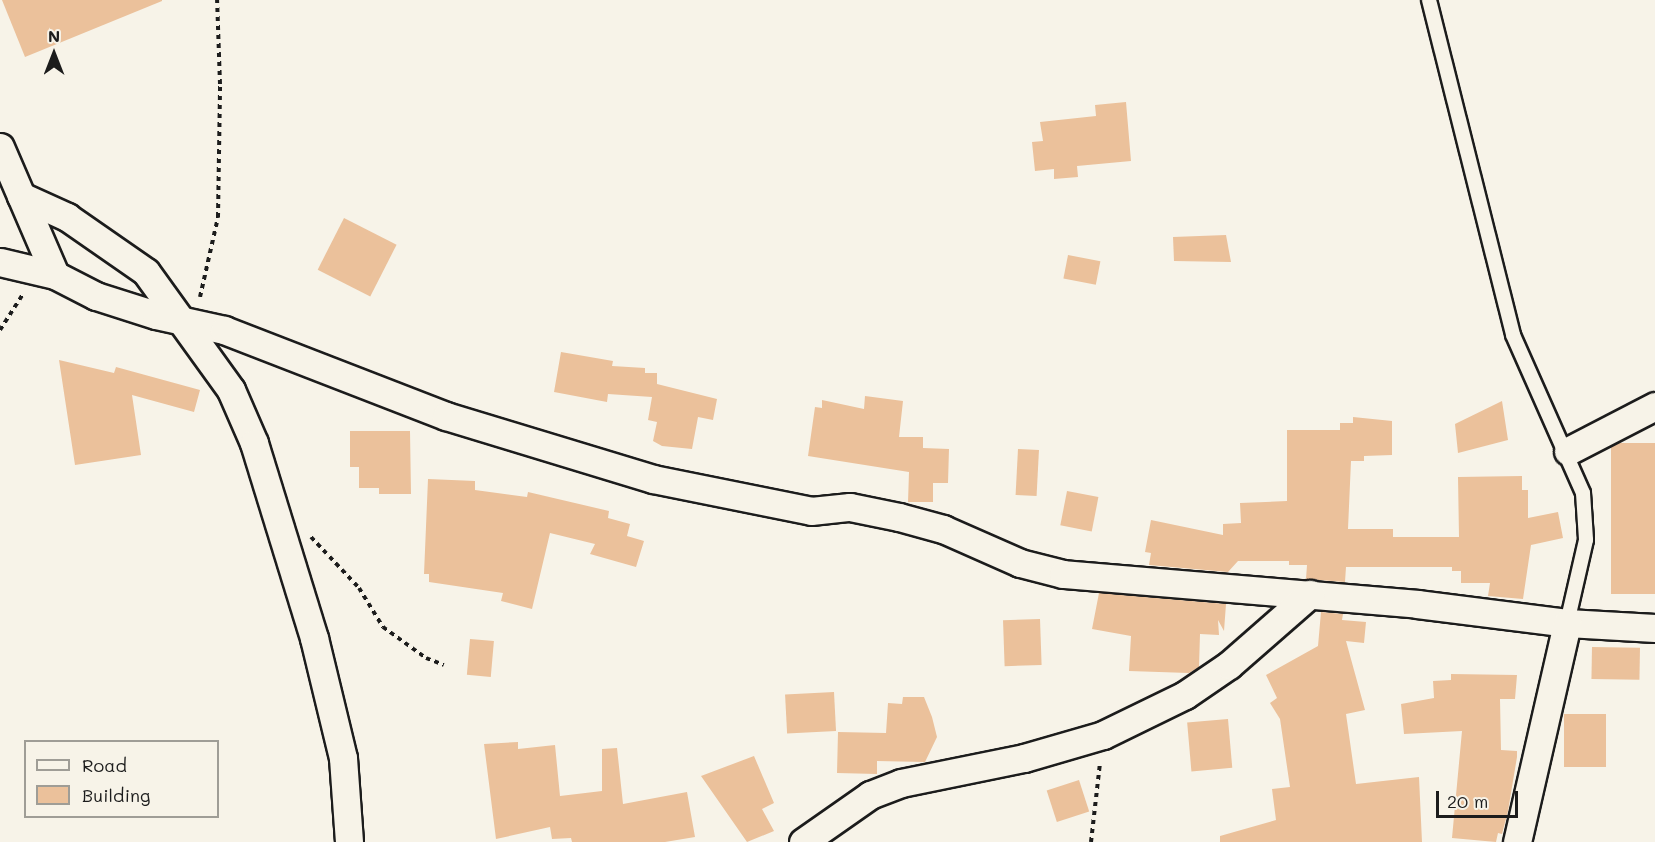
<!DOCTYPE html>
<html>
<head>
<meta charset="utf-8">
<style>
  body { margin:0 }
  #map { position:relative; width:1655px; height:842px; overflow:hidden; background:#f7f3e8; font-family:Mali,sans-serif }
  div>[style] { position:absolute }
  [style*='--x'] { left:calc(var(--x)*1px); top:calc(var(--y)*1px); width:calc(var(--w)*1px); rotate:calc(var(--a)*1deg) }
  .building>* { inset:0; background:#ebc19b; transform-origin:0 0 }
  .path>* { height:4px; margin-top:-2px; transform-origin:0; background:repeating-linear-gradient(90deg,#1c1c1c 0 4.5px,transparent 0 9px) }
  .roads { filter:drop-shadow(2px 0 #1c1c1c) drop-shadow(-2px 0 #1c1c1c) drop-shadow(0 2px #1c1c1c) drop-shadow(0 -2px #1c1c1c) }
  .service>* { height:14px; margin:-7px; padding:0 7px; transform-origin:7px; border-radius:7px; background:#f7f3e8 }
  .minor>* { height:27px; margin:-13.5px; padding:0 13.5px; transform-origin:13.5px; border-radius:13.5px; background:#f7f3e8 }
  span { translate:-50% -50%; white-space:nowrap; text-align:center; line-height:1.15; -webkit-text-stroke:4.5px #f7f3e8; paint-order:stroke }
  .legend { position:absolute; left:24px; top:740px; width:195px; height:78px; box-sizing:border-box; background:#f7f3e8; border:2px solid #9f9d96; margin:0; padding:8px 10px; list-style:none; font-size:18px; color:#1c1c1c }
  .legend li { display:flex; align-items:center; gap:12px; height:30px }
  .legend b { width:30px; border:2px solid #9f9d96 }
  .north { position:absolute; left:24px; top:24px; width:60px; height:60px; -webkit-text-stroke:4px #f7f3e8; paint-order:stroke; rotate:0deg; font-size:16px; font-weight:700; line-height:24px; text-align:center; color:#1c1c1c }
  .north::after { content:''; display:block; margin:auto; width:21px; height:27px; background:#1c1c1c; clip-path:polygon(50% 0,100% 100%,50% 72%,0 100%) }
  .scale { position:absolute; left:1436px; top:791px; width:82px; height:27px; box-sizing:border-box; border:3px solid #1c1c1c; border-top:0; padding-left:8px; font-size:18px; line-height:21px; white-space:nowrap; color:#1c1c1c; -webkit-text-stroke:4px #f7f3e8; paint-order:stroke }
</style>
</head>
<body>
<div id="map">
  <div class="building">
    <i style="clip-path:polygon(2px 0,162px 0,162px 1px,25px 57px)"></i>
    <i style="clip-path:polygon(1126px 102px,1131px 161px,1077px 166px,1078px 177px,1054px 179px,1054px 169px,1035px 171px,1032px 142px,1043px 141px,1040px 122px,1096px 116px,1095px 105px)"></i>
    <i style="left:344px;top:218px;width:59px;height:58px;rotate:27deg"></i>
    <i style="clip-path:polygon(1226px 235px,1231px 262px,1174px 261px,1173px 237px)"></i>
    <i style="left:1068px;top:255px;width:33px;height:24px;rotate:11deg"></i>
    <i style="clip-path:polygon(561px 352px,613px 361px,612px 366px,645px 368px,645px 373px,657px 373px,657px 384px,717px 399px,713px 420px,698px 417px,692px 449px,662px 446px,653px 441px,657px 422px,648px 420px,652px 397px,608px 394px,607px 402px,554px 392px)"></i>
    <i style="clip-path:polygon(59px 360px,114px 373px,116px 367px,200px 390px,194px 412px,132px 395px,141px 455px,75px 465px)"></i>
    <i style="clip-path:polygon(865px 396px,903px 401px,899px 437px,923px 437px,923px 448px,949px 449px,948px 483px,933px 483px,933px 502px,908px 502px,909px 472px,808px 456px,815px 407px,822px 408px,822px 400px,864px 409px)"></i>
    <i style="clip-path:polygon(1502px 401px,1508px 440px,1458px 453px,1455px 424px)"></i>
    <i style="clip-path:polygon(1353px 417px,1392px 421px,1392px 455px,1364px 456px,1364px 461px,1351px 461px,1348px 529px,1393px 529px,1393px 537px,1459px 537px,1458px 477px,1522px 476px,1522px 490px,1528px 490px,1528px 518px,1558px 512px,1563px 538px,1531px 545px,1523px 599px,1488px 596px,1490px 583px,1461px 583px,1461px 571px,1452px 571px,1452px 567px,1346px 567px,1345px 582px,1306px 579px,1307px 565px,1289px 565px,1289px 561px,1238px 561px,1228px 572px,1149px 565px,1151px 553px,1145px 552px,1151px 520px,1223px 535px,1223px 524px,1241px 523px,1240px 503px,1287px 501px,1287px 430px,1340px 430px,1340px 423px,1353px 423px)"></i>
    <i style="clip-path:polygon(350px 431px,410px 431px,411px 494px,379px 494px,379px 488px,359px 488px,359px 467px,350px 467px)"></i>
    <i style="left:1655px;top:443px;width:151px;height:44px;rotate:90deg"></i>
    <i style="left:1018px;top:449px;width:21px;height:46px;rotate:3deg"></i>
    <i style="clip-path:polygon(428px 479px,475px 481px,475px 490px,527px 497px,528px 492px,609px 511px,608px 518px,630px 524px,627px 536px,644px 541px,636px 567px,590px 554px,595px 544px,550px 533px,532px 609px,501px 601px,503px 593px,429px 582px,429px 574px,424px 574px)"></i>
    <i style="left:1067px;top:491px;width:32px;height:35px;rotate:11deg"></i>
    <i style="clip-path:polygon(1099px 593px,1226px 604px,1224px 631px,1218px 620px,1219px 635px,1200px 634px,1199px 667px,1189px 673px,1129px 671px,1131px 636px,1092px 629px)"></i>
    <i style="clip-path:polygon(1321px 612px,1343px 614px,1342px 620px,1366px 622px,1364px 643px,1346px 641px,1365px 710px,1346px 714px,1356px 784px,1419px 777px,1422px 842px,1220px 842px,1220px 836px,1276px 820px,1272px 789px,1290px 787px,1280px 719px,1270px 703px,1277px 698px,1266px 675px,1318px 646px)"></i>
    <i style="left:1040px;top:619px;width:46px;height:37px;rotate:88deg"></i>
    <i style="left:470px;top:639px;width:24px;height:36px;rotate:5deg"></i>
    <i style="left:1592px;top:647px;width:48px;height:32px;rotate:1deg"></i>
    <i style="clip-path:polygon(1451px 674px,1517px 675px,1515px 699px,1500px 699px,1501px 750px,1517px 751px,1517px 757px,1508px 811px,1502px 834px,1498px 833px,1496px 842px,1452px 838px,1462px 731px,1404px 734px,1401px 704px,1434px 698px,1433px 681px,1451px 680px)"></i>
    <i style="left:834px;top:692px;width:39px;height:49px;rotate:87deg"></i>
    <i style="clip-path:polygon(903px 697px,924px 697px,932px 717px,937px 737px,925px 762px,877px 761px,877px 774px,837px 773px,838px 732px,886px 733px,888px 703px,902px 704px)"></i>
    <i style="left:1564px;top:714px;width:42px;height:53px"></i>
    <i style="left:1228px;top:719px;width:49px;height:41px;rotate:85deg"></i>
    <i style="clip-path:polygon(518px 742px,518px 749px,555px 745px,560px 796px,602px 791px,602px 749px,617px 748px,623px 804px,687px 792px,695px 837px,665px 842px,572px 842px,571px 838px,552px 839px,550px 827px,496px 839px,484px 744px)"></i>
    <i style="clip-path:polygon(754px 756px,774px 803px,762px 809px,774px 831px,747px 842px,701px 776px)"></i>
    <i style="left:1079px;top:780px;width:33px;height:34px;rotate:72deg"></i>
  </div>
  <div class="path">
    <i style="--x:200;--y:297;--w:82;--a:-77.3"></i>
    <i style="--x:218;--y:217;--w:133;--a:-89.1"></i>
    <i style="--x:220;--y:84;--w:84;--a:-92"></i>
    <i style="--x:0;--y:330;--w:43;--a:-57.4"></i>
    <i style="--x:311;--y:537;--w:70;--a:46.7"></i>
    <i style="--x:359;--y:588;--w:46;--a:58.4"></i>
    <i style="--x:383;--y:627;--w:53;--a:35.8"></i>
    <i style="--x:426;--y:658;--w:19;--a:21"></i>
    <i style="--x:1091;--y:842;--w:80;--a:-83.5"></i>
  </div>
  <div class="roads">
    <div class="service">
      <i style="--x:1429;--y:0;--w:345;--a:75.9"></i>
      <i style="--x:1513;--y:335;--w:173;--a:66.1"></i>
      <i style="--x:1583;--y:493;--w:47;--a:86.3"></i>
      <i style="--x:1586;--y:540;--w:85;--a:102.9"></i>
    </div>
    <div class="minor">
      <i style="--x:0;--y:147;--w:139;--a:66.7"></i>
      <i style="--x:21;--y:196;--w:51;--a:24.5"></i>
      <i style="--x:67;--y:217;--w:96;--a:34.8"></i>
      <i style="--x:146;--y:272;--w:145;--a:54.2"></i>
      <i style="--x:231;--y:390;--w:58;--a:66.5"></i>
      <i style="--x:254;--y:443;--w:204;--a:72.9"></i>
      <i style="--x:314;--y:638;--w:123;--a:76.4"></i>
      <i style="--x:343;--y:758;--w:84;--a:85.9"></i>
      <i style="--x:0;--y:262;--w:57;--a:13.3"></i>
      <i style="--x:55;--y:275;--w:46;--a:27.1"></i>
      <i style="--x:96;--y:296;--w:63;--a:17.6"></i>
      <i style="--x:156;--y:315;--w:70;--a:12.4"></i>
      <i style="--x:224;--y:330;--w:238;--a:21.2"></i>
      <i style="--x:446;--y:416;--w:216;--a:16.9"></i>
      <i style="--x:653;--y:479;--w:161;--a:11.4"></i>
      <i style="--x:811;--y:511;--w:39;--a:-6"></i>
      <i style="--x:850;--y:507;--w:50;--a:11.5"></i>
      <i style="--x:899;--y:517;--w:46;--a:15.3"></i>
      <i style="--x:943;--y:529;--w:84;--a:23.8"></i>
      <i style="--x:1020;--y:563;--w:44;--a:14.3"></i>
      <i style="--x:1063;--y:574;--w:355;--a:4.8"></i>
      <i style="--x:1417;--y:604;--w:151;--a:7.2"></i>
      <i style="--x:1567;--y:623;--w:88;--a:3.3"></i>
      <i style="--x:1568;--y:451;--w:98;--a:-27.3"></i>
      <i style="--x:803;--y:842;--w:82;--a:-35"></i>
      <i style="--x:870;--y:795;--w:33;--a:-21"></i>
      <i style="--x:901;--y:783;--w:126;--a:-11.5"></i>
      <i style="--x:1024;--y:758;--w:82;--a:-16.2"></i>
      <i style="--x:1103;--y:735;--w:91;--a:-26"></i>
      <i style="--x:1185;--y:695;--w:53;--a:-34.3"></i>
      <i style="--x:1229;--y:665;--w:108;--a:-41.2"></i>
      <i style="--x:1517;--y:842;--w:225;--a:-77.1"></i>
    </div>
  </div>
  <ul class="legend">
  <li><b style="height:8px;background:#f7f3e8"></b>Road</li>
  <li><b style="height:16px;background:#ebc19b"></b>Building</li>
  </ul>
  <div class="north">N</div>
  <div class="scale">20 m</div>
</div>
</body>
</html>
